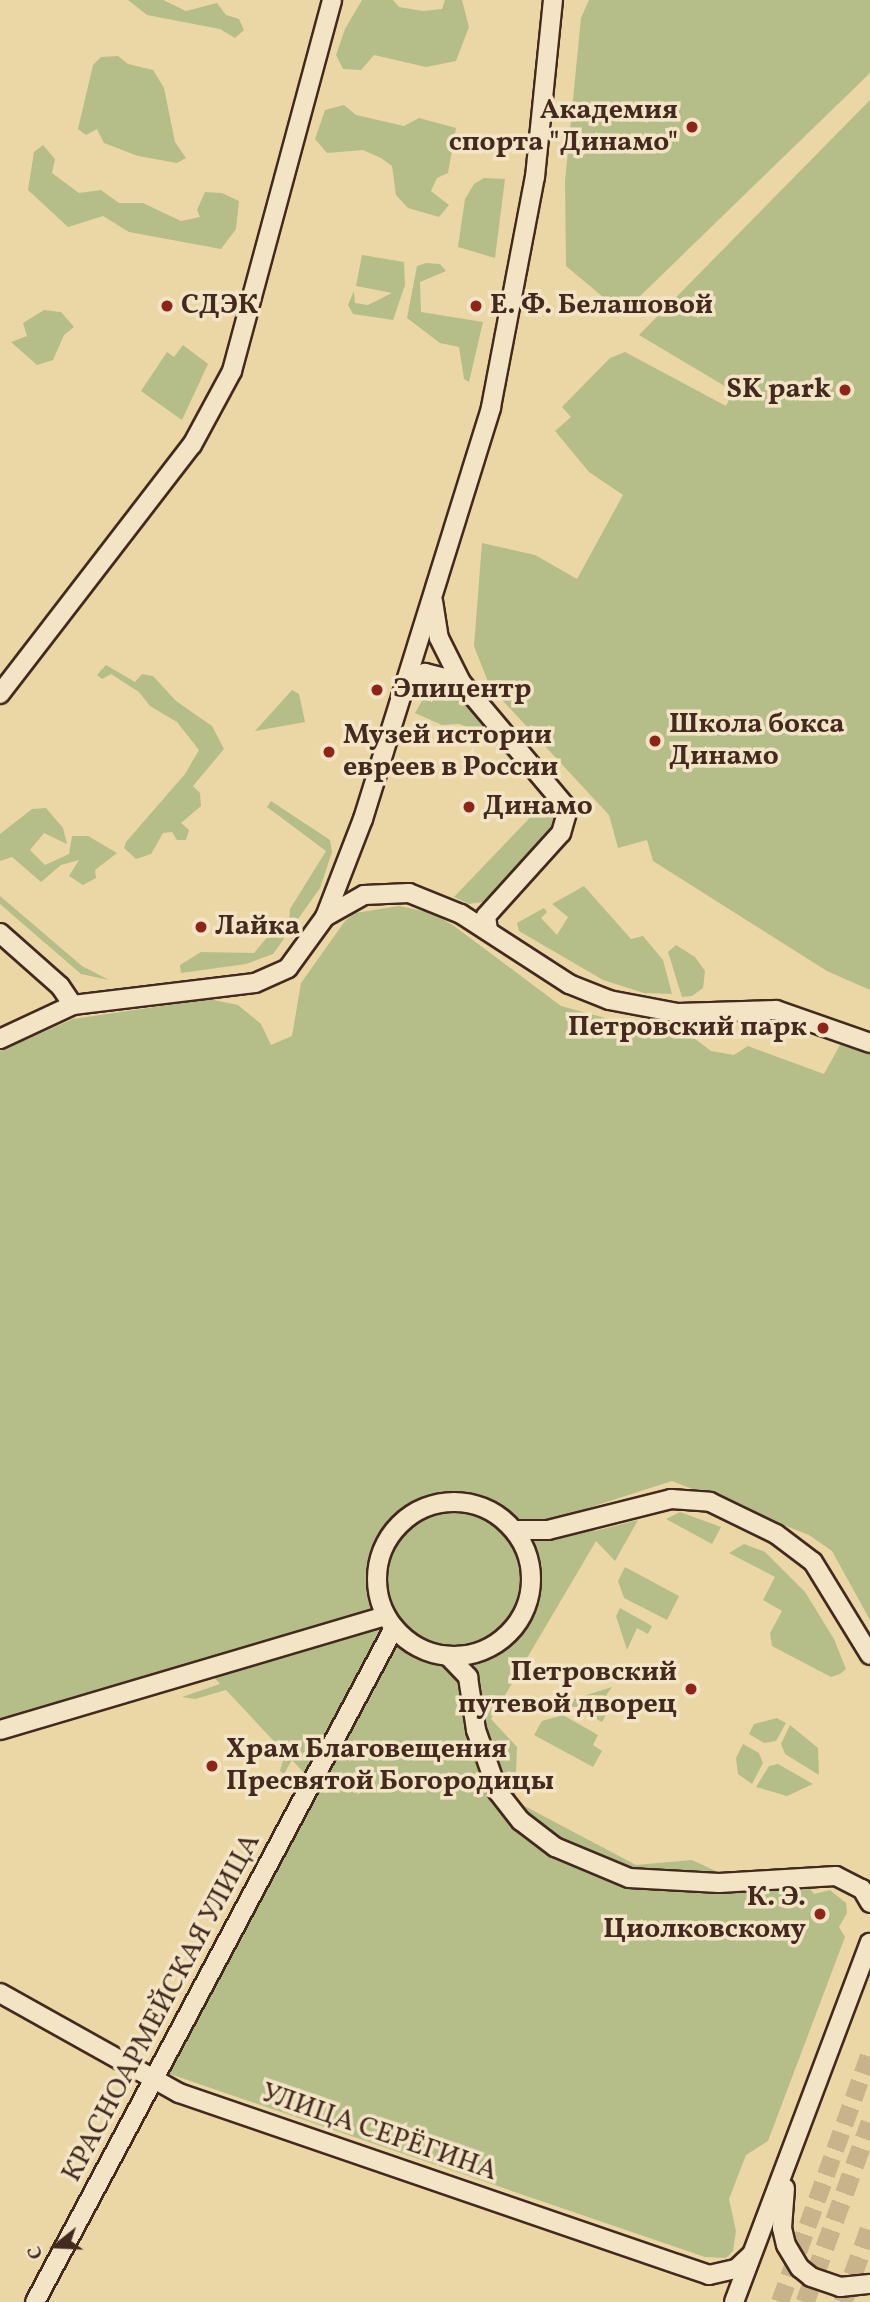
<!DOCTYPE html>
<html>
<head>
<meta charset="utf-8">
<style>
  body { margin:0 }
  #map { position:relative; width:870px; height:2302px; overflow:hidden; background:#ebd6a6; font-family:Vollkorn,serif }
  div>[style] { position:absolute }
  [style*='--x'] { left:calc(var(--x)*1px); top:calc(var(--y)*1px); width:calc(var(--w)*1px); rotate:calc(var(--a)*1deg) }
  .green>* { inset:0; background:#b5be88 }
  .secondary-tunnel>* { height:18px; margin-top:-9px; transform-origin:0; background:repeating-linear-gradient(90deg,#c9b38b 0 18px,transparent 0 27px) }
  .primary-tunnel>* { height:19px; margin-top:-9.5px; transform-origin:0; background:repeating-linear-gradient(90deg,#c9b38b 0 19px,transparent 0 29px) }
  .roads { filter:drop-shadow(2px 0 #43291e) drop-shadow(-2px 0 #43291e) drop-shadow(0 2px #43291e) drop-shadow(0 -2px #43291e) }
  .secondary>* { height:18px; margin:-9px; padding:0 9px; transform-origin:9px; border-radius:9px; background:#f2e4c5 }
  .secondary>.ring { margin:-9px; padding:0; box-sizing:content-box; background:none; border:18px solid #f2e4c5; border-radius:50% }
  .dots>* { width:19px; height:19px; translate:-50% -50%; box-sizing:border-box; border:4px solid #f2e4c5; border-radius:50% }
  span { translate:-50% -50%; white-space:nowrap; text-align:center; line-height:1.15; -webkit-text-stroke:7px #f2e4c5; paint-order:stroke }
  .poi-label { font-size:28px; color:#43291e; font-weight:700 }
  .right { translate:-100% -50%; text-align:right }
  .left { translate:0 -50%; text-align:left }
  .street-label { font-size:28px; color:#43291e }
  .north { position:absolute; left:21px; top:2211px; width:70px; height:70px; -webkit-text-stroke:5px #f2e4c5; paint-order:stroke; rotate:252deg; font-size:19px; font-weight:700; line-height:28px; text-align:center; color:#43291e }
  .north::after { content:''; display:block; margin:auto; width:24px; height:32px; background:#43291e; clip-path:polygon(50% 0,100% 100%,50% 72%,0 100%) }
</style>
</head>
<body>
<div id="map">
  <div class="green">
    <i style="clip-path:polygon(128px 0,163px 0,186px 11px,217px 3px,226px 15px,239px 19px,244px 30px,235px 38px,220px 29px,147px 15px)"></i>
    <i style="clip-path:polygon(362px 0,393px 0,399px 7px,423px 11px,442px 9px,445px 0,462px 0,469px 27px,456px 61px,426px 67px,374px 55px,361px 70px,343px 69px,336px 55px,345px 29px)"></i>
    <i style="clip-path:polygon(589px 0,870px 0,870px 73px,635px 301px,615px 307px,566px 266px,565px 181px,581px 18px)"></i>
    <i style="clip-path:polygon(118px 56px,128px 64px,153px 70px,164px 88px,175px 142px,186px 158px,177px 163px,138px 156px,104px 143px,97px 129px,86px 135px,78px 129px,93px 65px,101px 57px)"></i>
    <i style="clip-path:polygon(870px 100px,870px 990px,827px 971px,653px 861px,647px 840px,618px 848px,609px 815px,490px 687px,474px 646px,482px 543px,535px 555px,577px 579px,623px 495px,589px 472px,555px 431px,571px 417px,562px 407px,610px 358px,625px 352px,726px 406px,733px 391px,639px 335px)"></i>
    <i style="clip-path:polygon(344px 105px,356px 115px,404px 126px,419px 118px,456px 128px,448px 173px,437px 178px,431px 191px,449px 205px,439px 217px,408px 208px,396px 195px,392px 166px,381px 158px,363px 150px,327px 153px,315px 139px,325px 110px)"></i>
    <i style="clip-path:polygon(43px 145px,55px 159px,52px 173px,79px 193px,101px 190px,119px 203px,143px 203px,181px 221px,200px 217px,197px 210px,205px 192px,222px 193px,239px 201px,236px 229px,221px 249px,129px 232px,103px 216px,68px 227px,28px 190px,34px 152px)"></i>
    <i style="clip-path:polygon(484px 178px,505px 179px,495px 258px,458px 247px,465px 199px,474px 184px)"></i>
    <i style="clip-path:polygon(362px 255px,404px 262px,405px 285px,393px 320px,353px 314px,348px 305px,354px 291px,355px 303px,368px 305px,392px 293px,356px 286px)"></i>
    <i style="clip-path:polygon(426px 263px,440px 264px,446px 271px,420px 282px,421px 312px,483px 322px,469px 382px,464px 379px,459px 347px,440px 343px,407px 318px,417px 266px)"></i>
    <i style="clip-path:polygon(44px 310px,61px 312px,74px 327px,64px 335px,53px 360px,37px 365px,11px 342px,27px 336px,23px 323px)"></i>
    <i style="clip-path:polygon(183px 345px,208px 364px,182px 420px,141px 391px,167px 352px,174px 357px)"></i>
    <i style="clip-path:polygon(106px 665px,135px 682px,142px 674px,153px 676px,176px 701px,212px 726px,224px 749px,193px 786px,200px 793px,201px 806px,181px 823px,189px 830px,186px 840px,177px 840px,172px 832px,163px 833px,151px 854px,136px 859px,124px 848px,126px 842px,185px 774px,199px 750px,177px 722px,150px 706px,139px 692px,111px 674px,102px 679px,97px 675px)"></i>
    <i style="clip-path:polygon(445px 688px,458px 692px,544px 792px,482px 732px,459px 724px,442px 725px,415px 713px,427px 692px)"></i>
    <i style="clip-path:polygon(292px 690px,299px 694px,305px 722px,255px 731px)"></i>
    <i style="clip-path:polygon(271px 801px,330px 840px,332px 852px,320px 888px,273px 954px,246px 964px,181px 973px,180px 965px,201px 952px,254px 953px,274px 929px,289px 922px,290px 909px,326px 851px,267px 807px)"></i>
    <i style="clip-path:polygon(543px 804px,554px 816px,551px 830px,483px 902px,469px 904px,454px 897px)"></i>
    <i style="clip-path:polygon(46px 808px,63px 828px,67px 844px,44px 833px,30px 850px,45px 865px,69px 854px,72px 836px,88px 836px,117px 853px,95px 870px,96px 878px,83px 885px,69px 876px,79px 860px,61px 865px,41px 882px,12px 857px,0 861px,0 834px,32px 809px)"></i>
    <i style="clip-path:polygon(584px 886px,631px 939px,643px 936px,663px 960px,672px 994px,644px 993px,603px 980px,519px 931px,517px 923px,544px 908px,547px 912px,541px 918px,557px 935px,568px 917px,552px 904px)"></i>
    <i style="clip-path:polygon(0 896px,82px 966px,109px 980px,81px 974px,0 904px)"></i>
    <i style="clip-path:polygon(399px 906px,433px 913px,454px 926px,561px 1006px,620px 1022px,682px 1029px,711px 1051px,734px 1055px,748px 1046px,824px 1074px,840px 1045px,870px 1054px,870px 1620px,832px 1551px,809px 1535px,672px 1481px,588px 1508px,595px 1531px,638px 1520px,615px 1561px,596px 1541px,491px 1719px,517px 1747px,515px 1801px,636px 1865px,692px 1860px,761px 1892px,807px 1885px,814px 1894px,830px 1890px,846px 1903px,847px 1913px,839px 1927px,845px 1937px,768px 2141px,746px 2155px,729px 2199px,736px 2231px,733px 2251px,726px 2258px,705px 2257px,164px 2072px,318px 1788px,292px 1760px,284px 1774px,280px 1771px,285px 1753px,226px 1690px,195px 1699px,182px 1697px,220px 1684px,201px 1663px,0 1722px,0 1051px,73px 1019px,209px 999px,238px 1005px,261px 1024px,271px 1045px,292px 1036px,301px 983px,345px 921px,355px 913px)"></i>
    <i style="clip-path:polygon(676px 945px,695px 957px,705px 971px,703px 988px,692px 996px,682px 997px,668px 952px)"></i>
    <i style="clip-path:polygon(680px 1512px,721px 1527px,712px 1544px,666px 1519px)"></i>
    <i style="clip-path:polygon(744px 1544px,765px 1552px,805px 1592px,834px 1639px,846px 1669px,840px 1674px,831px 1677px,772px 1646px,770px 1633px,782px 1611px,763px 1600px,775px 1577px,729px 1553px)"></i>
    <i style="clip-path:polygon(625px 1567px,679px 1596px,667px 1620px,624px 1598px,618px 1581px)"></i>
    <i style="clip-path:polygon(620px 1608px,652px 1626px,648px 1634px,637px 1628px,627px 1650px,616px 1616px)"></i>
    <i style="clip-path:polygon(612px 1687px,598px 1707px,607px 1713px,602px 1722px,570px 1705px,574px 1699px)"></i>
    <i style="clip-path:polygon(563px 1715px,598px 1735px,593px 1745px,602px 1751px,593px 1767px,534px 1735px,542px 1721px)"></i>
    <i style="clip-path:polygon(777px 1718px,786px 1723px,776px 1741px,764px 1743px,749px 1734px,754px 1724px)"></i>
    <i style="clip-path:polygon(790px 1725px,818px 1748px,819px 1775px,785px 1754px,781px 1744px)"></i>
    <i style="clip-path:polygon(743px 1744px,759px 1753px,763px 1763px,752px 1784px,738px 1774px,736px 1758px)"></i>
    <i style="clip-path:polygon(778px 1764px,813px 1784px,787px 1796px,756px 1787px,769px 1766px)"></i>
  </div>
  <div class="secondary-tunnel">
    <i style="--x:780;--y:2302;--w:265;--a:-70.1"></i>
  </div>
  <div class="primary-tunnel">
    <i style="--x:805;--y:2302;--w:191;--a:-70.1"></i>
    <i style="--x:843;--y:2302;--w:80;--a:-70.2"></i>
  </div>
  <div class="roads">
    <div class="secondary">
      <i style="--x:433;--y:601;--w:37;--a:81"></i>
      <i style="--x:439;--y:638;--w:49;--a:63.4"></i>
      <i style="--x:461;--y:682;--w:166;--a:49.9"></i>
      <i style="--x:568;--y:809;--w:25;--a:106"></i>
      <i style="--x:561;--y:833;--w:112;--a:132.1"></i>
      <i style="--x:486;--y:916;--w:14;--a:82"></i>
      <i style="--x:405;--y:684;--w:23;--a:-29"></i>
      <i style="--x:425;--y:673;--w:37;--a:14"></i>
      <i style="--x:0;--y:694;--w:314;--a:-52.4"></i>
      <i style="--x:192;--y:445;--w:84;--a:-61.6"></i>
      <i style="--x:232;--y:371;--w:384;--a:-74.9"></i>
      <i style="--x:325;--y:917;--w:45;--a:-29.4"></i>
      <i style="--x:364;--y:895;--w:45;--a:-2.5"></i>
      <i style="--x:409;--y:893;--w:56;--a:22"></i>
      <i style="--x:461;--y:914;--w:129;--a:32.9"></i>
      <i style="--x:569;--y:984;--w:43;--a:21.8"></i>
      <i style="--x:609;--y:1000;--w:70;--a:10.7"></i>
      <i style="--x:678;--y:1013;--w:98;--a:-1.8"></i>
      <i style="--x:776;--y:1010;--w:100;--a:19.3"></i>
      <i style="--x:0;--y:933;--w:80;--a:41.5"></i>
      <i style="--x:60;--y:986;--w:23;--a:56"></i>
      <i style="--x:0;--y:1039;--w:81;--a:-25"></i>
      <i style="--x:73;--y:1005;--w:183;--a:-6.9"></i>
      <i style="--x:255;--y:983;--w:36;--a:-24"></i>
      <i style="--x:288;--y:968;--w:63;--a:-54"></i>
      <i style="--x:325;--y:917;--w:105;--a:-68.8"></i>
      <i style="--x:363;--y:819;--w:431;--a:-72.7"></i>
      <i style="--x:491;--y:407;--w:234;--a:-79.2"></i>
      <i style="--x:535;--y:177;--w:178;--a:-84.2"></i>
      <i class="ring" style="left:377px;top:1502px;width:136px;height:136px"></i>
      <i style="--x:515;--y:1530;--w:33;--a:0"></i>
      <i style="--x:548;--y:1530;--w:127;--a:-14.1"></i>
      <i style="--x:671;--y:1499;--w:39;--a:4"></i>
      <i style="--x:710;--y:1502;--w:73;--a:25.9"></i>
      <i style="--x:776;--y:1534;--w:46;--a:37.1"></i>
      <i style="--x:813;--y:1562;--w:109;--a:58.5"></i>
      <i style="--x:449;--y:1657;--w:28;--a:46"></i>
      <i style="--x:468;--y:1677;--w:54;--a:81.4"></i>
      <i style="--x:476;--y:1730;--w:66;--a:70.5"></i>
      <i style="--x:498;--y:1792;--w:37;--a:52"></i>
      <i style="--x:521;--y:1821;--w:43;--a:37.4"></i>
      <i style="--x:555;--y:1847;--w:80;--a:22.7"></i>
      <i style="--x:629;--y:1878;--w:90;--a:3.2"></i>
      <i style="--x:719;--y:1883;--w:117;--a:-3.4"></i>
      <i style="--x:836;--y:1876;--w:29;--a:27"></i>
      <i style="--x:862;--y:1889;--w:16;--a:60"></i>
      <i style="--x:0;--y:1730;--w:402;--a:-16.5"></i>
      <i style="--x:0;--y:1993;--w:205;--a:29.2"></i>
      <i style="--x:179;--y:2093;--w:560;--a:18.95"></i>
      <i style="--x:709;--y:2275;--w:28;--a:-13"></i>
      <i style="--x:736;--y:2269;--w:21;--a:-43"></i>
      <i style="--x:785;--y:2188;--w:40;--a:94.3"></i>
      <i style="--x:782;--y:2228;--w:17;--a:77"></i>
      <i style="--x:786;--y:2245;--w:27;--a:59"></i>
      <i style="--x:800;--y:2268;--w:14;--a:39"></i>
      <i style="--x:811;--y:2277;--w:31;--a:19"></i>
      <i style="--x:840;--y:2287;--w:30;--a:-6"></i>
      <i style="--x:35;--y:2302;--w:764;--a:-61.96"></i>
      <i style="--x:734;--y:2302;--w:384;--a:-69.3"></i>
    </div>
  </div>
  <div class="dots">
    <i style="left:692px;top:127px;background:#8f2418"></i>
    <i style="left:167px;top:306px;background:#8f2418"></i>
    <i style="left:476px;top:306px;background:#8f2418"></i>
    <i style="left:845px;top:390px;background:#8f2418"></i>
    <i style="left:377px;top:690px;background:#8f2418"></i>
    <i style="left:655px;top:741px;background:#8f2418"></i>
    <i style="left:329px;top:752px;background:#8f2418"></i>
    <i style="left:469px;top:807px;background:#8f2418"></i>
    <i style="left:201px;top:927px;background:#8f2418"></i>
    <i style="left:823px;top:1028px;background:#8f2418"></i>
    <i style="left:691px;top:1689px;background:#8f2418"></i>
    <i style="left:212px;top:1766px;background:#8f2418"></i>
    <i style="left:820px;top:1914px;background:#8f2418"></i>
  </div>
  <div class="poi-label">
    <span class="right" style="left:678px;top:127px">Академия<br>спорта "Динамо"</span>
    <span class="left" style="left:181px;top:306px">СДЭК</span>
    <span class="left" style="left:490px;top:306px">Е. Ф. Белашовой</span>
    <span class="right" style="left:831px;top:390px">SK park</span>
    <span class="left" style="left:393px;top:690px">Эпицентр</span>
    <span class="left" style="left:669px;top:741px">Школа бокса<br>Динамо</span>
    <span class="left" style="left:343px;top:752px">Музей истории<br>евреев в России</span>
    <span class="left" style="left:483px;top:807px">Динамо</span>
    <span class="left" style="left:215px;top:927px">Лайка</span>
    <span class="right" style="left:807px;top:1028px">Петровский парк</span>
    <span class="right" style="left:677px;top:1689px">Петровский<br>путевой дворец</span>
    <span class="left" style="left:226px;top:1766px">Храм Благовещения<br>Пресвятой Богородицы</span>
    <span class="right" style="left:806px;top:1914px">К. Э.<br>Циолковскому</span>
  </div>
  <div class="street-label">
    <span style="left:162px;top:2008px;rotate:-62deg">КРАСНОАРМЕЙСКАЯ УЛИЦА</span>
    <span style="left:379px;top:2133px;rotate:19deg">УЛИЦА СЕРЁГИНА</span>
  </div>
  <div class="north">С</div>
</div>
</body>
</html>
